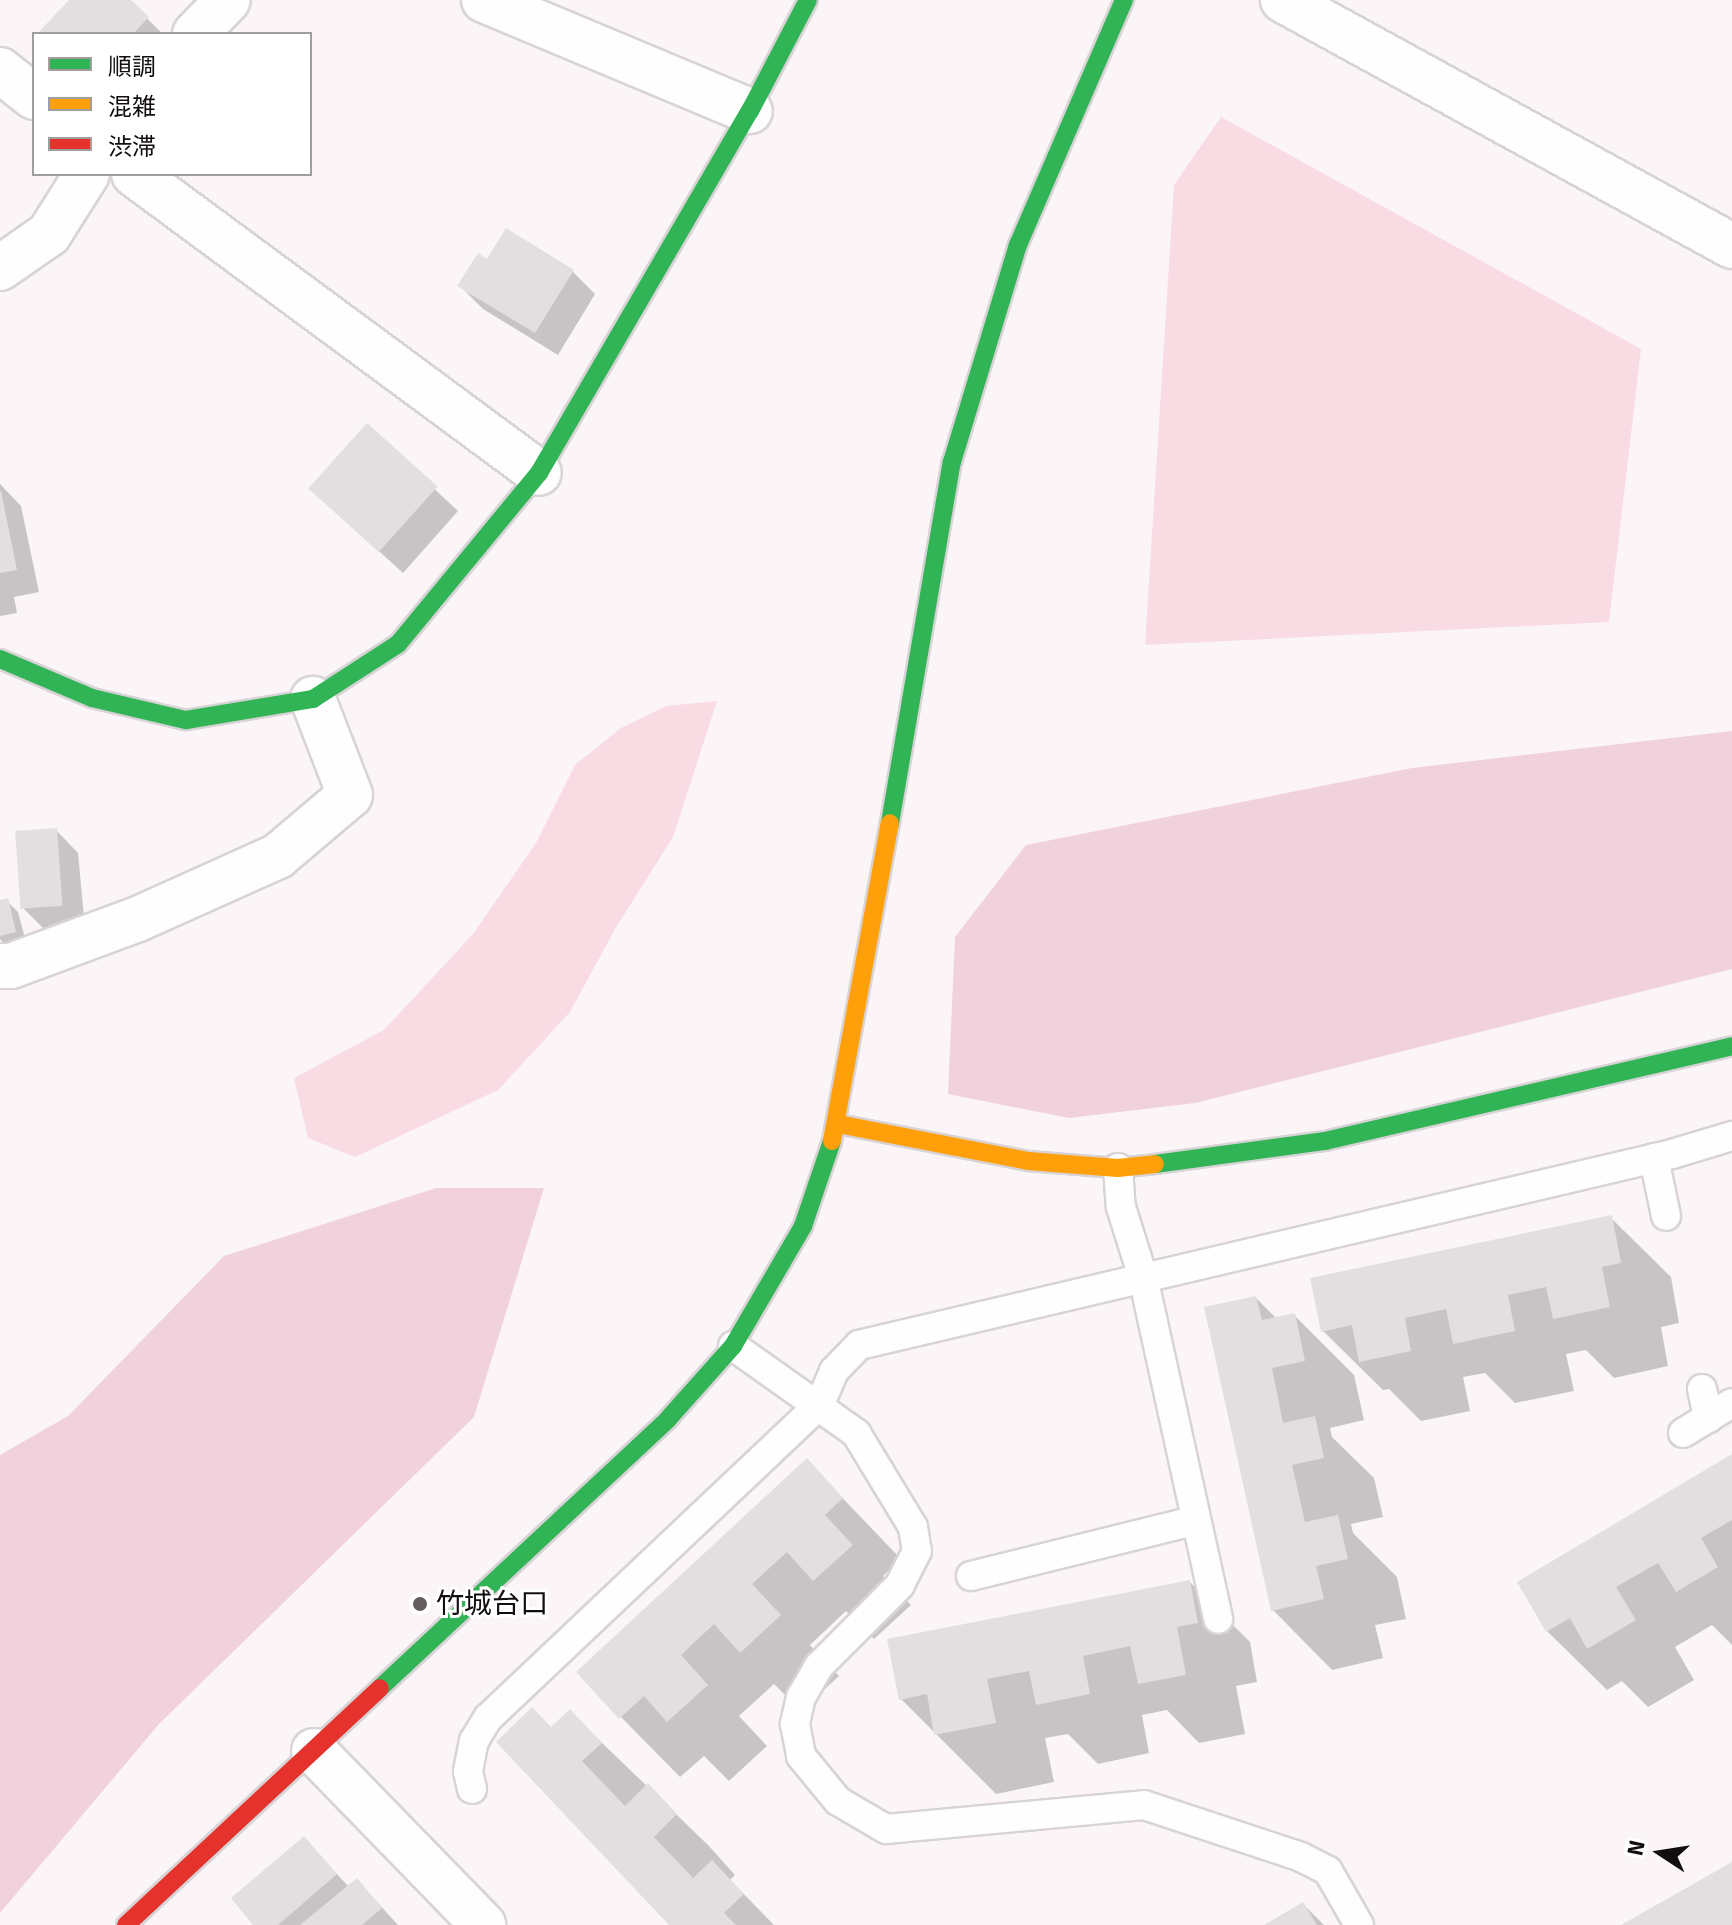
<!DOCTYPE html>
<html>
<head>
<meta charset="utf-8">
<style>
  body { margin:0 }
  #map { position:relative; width:1732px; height:1925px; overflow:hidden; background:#fbf5f7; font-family:Signika,"Noto Sans JP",sans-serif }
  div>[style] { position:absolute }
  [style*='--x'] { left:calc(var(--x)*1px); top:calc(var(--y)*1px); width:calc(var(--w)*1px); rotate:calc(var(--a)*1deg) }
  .green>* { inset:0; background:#f9dbe4 }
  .forest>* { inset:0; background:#f1d2dc }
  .shadow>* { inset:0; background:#0003 }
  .building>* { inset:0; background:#e3dedf; transform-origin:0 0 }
  .roads { filter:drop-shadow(2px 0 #d8d3d5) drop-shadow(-2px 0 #d8d3d5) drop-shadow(0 2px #d8d3d5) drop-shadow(0 -2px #d8d3d5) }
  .lane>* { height:28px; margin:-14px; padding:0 14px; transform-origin:14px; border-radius:14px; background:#fefefe }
  .street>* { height:44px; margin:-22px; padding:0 22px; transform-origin:22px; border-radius:22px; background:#fefefe }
  .fast>* { height:18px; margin:-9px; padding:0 9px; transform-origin:9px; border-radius:9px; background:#30b455 }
  .slow>* { height:18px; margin:-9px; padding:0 9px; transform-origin:9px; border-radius:9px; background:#ff9f0a }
  .jam>* { height:18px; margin:-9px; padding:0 9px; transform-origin:9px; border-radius:9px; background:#e5322d }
  .dots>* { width:22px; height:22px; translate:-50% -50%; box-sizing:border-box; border:4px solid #fff; border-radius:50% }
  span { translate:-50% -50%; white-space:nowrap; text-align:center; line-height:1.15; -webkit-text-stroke:6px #fff; paint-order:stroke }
  .poi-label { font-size:28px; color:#120d0f }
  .left { translate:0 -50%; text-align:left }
  .legend { position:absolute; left:32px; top:32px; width:280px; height:144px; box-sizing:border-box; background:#fff; border:2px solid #a09e9f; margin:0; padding:10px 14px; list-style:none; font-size:24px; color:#120d0f }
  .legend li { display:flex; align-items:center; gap:16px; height:40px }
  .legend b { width:40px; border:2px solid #a09e9f }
  .north { position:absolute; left:1620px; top:1813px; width:80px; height:80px; -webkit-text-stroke:6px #fff; paint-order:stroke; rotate:282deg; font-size:22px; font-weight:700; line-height:32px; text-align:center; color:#120d0f }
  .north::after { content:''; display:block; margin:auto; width:28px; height:36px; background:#120d0f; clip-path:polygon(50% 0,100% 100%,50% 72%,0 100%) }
</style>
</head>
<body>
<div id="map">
  <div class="green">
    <i style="clip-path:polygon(1221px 117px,1641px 349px,1609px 622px,1145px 645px,1174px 185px)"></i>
    <i style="clip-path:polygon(717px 701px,673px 837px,615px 929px,570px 1012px,498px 1090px,355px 1157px,308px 1138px,294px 1078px,384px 1030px,473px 934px,536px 843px,575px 765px,621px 728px,666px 706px)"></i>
  </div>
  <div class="forest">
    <i style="clip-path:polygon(1732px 731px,1732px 969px,1195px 1103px,1069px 1118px,948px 1094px,955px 937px,1026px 845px,1412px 768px)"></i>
    <i style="clip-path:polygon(436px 1188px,544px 1188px,474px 1417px,159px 1724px,0 1913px,0 1455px,68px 1416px,224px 1256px)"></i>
  </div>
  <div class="shadow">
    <i style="clip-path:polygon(72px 0,128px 0,163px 34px,40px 34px)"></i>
    <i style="clip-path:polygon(488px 261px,572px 271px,595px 294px,558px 355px,483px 309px,460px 286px)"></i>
    <i style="clip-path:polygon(367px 426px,458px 511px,403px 573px,334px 510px)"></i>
    <i style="clip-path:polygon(0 484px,21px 506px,39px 592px,14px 597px,17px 613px,0 616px)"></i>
    <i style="clip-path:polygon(56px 830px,78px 853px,85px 928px,47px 932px,24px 909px)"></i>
    <i style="clip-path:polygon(7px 901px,18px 912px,26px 942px,7px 947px,0 939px,0 902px)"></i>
    <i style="clip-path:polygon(1611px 1218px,1671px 1277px,1679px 1323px,1661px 1327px,1668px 1366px,1614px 1378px,1586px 1350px,1566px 1354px,1574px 1391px,1515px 1403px,1485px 1373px,1463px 1377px,1470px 1411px,1421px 1421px,1389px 1389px,1383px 1390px,1323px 1331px)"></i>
    <i style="clip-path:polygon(1256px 1298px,1277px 1319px,1294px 1315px,1354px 1375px,1364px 1420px,1330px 1428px,1332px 1437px,1374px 1478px,1383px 1517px,1351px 1524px,1353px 1533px,1397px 1577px,1406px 1619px,1375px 1625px,1383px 1658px,1332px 1670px,1273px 1610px)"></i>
    <i style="clip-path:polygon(1732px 1457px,1732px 1645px,1712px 1625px,1675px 1647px,1694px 1680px,1648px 1707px,1622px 1681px,1607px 1690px,1547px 1631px)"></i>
    <i style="clip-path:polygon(807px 1461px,901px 1559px,883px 1576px,911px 1605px,874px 1639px,846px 1611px,810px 1645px,839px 1676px,801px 1711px,774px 1684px,739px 1716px,767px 1746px,729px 1781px,704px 1756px,680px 1777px,621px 1717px)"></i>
    <i style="clip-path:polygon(1190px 1582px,1250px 1642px,1257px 1682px,1236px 1686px,1245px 1734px,1199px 1743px,1167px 1710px,1142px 1715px,1149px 1753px,1098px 1764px,1068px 1734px,1045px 1738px,1054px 1782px,996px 1794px,901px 1699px)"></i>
    <i style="clip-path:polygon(570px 1712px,708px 1845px,735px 1875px,730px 1880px,774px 1925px,672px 1925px,552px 1729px)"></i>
    <i style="clip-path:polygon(304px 1839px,349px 1887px,357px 1880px,398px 1925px,256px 1925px)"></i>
    <i style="clip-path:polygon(1303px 1904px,1324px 1925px,1268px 1925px)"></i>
  </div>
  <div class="building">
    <i style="clip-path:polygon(69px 0,131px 0,149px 17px,133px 34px,37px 34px)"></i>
    <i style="clip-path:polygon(506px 228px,574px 270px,535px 333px,457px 286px,478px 253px,487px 259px)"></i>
    <i style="left:367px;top:423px;width:95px;height:88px;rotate:42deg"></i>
    <i style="clip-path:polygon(1px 491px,17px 570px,0 573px,0 492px)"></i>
    <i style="left:57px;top:828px;width:78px;height:42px;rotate:86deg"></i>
    <i style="clip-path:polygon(8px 898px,16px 932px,0 936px,0 900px)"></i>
    <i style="clip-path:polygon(1612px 1215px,1621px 1263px,1602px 1267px,1610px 1307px,1553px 1319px,1546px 1287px,1508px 1295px,1515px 1331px,1453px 1344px,1446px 1309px,1405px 1318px,1411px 1351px,1359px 1362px,1352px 1325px,1321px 1332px,1310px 1278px)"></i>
    <i style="clip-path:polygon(1256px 1296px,1262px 1320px,1295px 1313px,1305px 1361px,1272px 1368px,1283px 1423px,1315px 1416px,1324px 1458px,1292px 1465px,1305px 1522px,1338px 1515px,1348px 1559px,1316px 1566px,1324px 1599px,1271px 1611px,1204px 1307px)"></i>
    <i style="clip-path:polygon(1732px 1454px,1732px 1520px,1701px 1538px,1718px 1567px,1676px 1592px,1658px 1563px,1616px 1587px,1636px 1620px,1587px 1649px,1570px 1618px,1546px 1632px,1517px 1582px)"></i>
    <i style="clip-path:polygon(807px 1458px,843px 1498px,825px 1515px,853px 1545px,813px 1581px,787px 1552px,752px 1584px,781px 1615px,740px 1653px,714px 1624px,681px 1655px,708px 1685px,667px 1722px,644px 1696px,619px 1719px,576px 1672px)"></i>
    <i style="clip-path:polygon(1190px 1580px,1198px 1623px,1177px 1627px,1186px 1675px,1138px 1684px,1130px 1646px,1083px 1656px,1090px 1694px,1036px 1705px,1029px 1671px,987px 1679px,996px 1723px,934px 1735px,927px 1694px,899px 1700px,887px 1639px)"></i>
    <i style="clip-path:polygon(532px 1707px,551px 1727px,570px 1709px,602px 1743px,582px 1761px,625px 1806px,648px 1783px,677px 1814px,654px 1837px,693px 1878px,712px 1860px,744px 1894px,724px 1913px,736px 1925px,669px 1925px,496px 1742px)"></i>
    <i style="clip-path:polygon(304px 1836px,337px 1874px,278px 1925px,253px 1925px,231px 1898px)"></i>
    <i style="clip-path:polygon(1732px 1862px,1732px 1925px,1621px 1925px)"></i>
    <i style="clip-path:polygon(357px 1878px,382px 1908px,362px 1925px,300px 1925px)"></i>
    <i style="clip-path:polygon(1303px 1902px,1317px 1925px,1264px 1925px)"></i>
  </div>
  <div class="roads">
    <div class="lane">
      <i style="--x:1654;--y:1158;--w:59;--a:78.3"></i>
      <i style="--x:1118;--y:1168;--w:39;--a:86"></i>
      <i style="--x:1121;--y:1207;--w:73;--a:72.6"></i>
      <i style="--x:1143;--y:1277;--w:350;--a:77.6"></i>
      <i style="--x:733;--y:1346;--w:151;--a:35.3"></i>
      <i style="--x:856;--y:1433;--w:110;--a:58.8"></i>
      <i style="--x:913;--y:1527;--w:24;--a:81"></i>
      <i style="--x:917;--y:1551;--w:38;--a:117"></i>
      <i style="--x:900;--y:1585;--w:115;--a:135"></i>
      <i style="--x:819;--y:1666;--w:36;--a:120"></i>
      <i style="--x:801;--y:1697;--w:28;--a:103"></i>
      <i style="--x:795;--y:1724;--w:33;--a:79"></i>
      <i style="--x:801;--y:1756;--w:58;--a:50.6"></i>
      <i style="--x:838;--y:1801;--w:56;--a:30.3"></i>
      <i style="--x:886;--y:1829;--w:259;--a:-5.3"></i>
      <i style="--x:1144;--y:1805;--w:165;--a:18.3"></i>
      <i style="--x:1301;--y:1857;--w:30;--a:27"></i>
      <i style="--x:1328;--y:1871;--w:62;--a:60.1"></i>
      <i style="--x:1702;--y:1389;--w:30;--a:78"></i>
      <i style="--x:1683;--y:1433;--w:57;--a:-31.5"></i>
      <i style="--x:971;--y:1576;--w:230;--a:-13.9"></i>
      <i style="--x:472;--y:1789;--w:18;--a:-103"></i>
      <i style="--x:468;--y:1771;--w:31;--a:-79"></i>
      <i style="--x:474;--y:1741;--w:27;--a:-59"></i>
      <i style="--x:488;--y:1718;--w:457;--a:-43.4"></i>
      <i style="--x:820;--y:1404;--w:36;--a:-67"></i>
      <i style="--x:834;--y:1371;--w:36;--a:-46"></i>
      <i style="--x:859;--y:1345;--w:835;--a:-13.22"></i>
      <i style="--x:1672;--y:1154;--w:63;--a:-16.7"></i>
    </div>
    <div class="street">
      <i style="--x:484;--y:0;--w:288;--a:22.7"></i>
      <i style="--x:1283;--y:0;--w:512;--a:28.72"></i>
      <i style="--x:195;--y:34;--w:47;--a:-45.9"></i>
      <i style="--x:0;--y:70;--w:43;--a:38.5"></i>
      <i style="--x:134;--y:174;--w:503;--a:36.44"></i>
      <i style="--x:0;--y:268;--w:60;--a:-34.8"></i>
      <i style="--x:49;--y:234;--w:71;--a:-57.7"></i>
      <i style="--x:0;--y:966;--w:11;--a:0"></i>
      <i style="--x:11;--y:966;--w:135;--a:-20.3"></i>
      <i style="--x:138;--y:919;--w:154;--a:-24.2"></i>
      <i style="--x:278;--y:856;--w:94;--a:-40.3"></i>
      <i style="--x:350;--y:795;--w:103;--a:-111.1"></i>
      <i style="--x:314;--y:1751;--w:243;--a:45.8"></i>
    </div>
    <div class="fast">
      <i style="--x:0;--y:659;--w:100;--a:23"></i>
      <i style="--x:92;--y:698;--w:97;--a:13.2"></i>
      <i style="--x:186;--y:720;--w:129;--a:-9.4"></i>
      <i style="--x:313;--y:699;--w:101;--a:-32.9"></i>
      <i style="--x:398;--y:644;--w:222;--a:-50.5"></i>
      <i style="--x:539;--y:473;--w:419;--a:-59.8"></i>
      <i style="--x:750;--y:111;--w:125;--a:-62.4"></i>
      <i style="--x:890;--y:823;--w:366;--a:-80.3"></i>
      <i style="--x:952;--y:462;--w:227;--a:-73.1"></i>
      <i style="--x:1018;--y:245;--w:267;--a:-66.6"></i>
      <i style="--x:1155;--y:1164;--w:172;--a:-7.7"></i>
      <i style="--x:1325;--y:1141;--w:418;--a:-13.1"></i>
      <i style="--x:380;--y:1688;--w:394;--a:-43"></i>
      <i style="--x:668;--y:1419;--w:98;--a:-48.3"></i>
      <i style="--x:733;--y:1346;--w:139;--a:-59.7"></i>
      <i style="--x:803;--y:1226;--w:90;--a:-71.2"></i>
    </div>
    <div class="slow">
      <i style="--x:838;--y:1124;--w:194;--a:11"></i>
      <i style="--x:1028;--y:1161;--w:90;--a:4.4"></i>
      <i style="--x:1118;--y:1168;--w:37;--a:-6"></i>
      <i style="--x:832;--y:1141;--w:323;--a:-79.7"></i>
    </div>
    <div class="jam">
      <i style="--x:126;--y:1925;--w:347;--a:-43"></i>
    </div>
  </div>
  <div class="dots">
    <i style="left:420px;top:1604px;background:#645e60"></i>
  </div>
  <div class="poi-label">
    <span class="left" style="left:436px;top:1604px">竹城台口</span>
  </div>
  <ul class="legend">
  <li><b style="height:10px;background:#30b455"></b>順調</li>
  <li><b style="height:10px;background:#ff9f0a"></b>混雑</li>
  <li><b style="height:10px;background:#e5322d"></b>渋滞</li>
  </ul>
  <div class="north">N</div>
</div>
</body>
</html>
